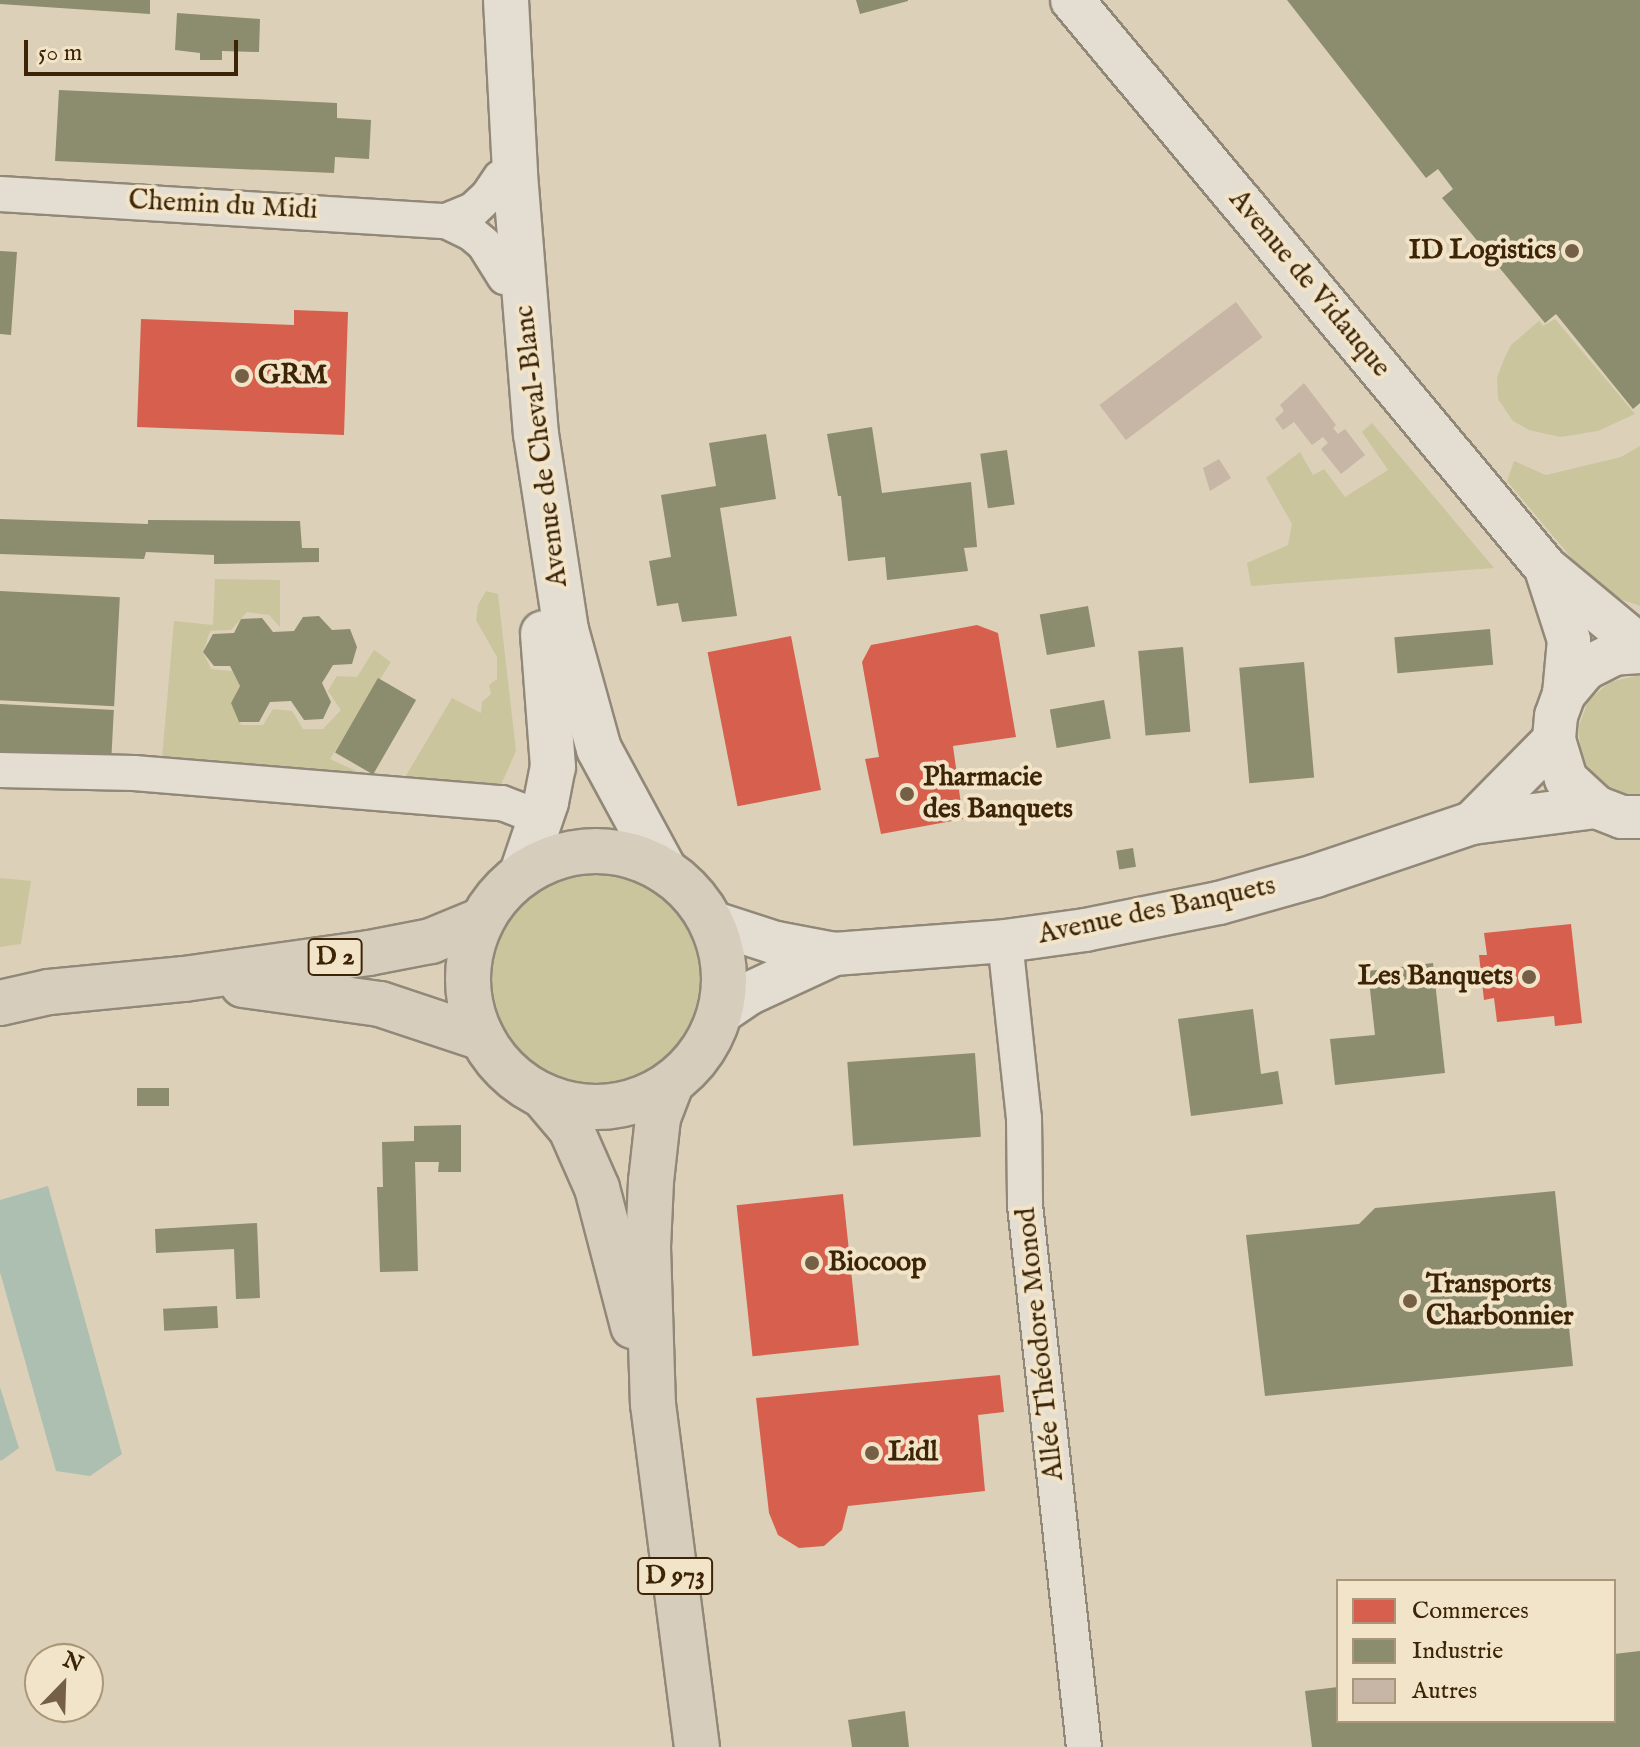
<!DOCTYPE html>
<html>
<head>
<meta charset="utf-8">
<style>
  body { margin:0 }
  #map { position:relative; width:1640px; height:1747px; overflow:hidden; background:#dcd0b9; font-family:"IM FELL English",serif }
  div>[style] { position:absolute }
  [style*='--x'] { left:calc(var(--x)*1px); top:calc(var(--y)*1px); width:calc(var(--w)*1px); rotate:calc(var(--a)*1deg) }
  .green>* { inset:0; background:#cac59d }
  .round { border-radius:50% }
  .water>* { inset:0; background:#acbfb1 }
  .shops>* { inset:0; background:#d6604d; transform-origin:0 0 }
  .industry>* { inset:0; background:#8c8c6e; transform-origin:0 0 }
  .building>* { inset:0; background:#c7b5a5; transform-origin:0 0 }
  .roads { filter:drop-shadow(2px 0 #928878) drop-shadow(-2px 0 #928878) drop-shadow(0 2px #928878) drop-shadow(0 -2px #928878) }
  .minor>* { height:34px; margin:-17px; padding:0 17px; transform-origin:17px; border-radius:17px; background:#e3ddd2 }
  .tertiary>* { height:42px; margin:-21px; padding:0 21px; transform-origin:21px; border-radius:21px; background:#e3ddd2 }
  .secondary>* { height:44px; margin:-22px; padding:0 22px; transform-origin:22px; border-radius:22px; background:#e3ddd2 }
  .primary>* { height:44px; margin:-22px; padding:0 22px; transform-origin:22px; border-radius:22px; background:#d7cdbd }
  .primary>.ring { margin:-22px; padding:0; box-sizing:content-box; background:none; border:44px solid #d7cdbd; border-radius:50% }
  .dots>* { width:22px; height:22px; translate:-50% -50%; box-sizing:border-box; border:4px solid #f2e4c8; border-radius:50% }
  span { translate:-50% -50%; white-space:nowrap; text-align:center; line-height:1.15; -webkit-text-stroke:8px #f2e4c8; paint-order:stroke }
  .shield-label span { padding:2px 6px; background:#f2e4c8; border:2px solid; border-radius:6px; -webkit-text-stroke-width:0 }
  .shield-label { font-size:26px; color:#3d2406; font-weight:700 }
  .street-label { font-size:28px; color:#3d2406 }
  .poi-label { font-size:28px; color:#3d2406; font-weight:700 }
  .right { translate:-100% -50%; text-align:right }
  .left { translate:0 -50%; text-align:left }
  .legend { position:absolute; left:1336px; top:1579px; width:280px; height:144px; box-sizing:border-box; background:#f2e4c8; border:2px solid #aa977a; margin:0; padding:10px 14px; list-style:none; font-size:24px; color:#3d2406 }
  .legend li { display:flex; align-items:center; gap:16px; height:40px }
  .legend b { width:40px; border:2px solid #aa977a }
  .north { position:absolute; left:24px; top:1643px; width:80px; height:80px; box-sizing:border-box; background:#f2e4c8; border:2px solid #aa977a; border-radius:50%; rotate:23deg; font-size:22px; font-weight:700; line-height:32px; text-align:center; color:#3d2406 }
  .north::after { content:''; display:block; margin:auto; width:28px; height:36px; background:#756045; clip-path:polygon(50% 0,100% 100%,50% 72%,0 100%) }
  .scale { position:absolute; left:24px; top:40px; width:214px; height:36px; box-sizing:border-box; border:4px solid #3d2406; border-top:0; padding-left:10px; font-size:24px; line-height:28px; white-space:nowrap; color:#3d2406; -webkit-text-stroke:6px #f2e4c8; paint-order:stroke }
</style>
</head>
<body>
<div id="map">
  <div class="green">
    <i style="clip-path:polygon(1555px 319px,1635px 414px,1598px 431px,1560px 437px,1529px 430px,1513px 421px,1498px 399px,1497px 378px,1504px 359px,1511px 345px,1539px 321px,1543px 326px)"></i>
    <i style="clip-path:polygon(1372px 423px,1494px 568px,1251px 586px,1247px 563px,1288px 545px,1292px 524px,1266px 478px,1300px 452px,1313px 475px,1324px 469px,1345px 497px,1388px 470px,1362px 432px)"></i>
    <i style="clip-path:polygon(1640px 446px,1640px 606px,1610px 595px,1585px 574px,1507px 481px,1514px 461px,1546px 475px,1621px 457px)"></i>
    <i style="clip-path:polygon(215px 579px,280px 580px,280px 627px,269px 615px,247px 612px,231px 630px,210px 631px,203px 652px,211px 669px,232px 671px,240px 685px,231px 703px,241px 725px,263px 725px,273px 709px,292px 711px,303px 729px,323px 729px,341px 710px,328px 691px,337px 676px,357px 677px,374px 650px,391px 662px,330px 759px,380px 782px,161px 770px,174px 621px,213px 625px)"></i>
    <i style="clip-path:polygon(486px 591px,498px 594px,516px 751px,496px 796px,404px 779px,452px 698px,481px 713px,482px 702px,491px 694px,489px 685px,497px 679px,497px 657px,476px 620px,478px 605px)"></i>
    <i style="clip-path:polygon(1640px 675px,1640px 795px,1625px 795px,1599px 782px,1582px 758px,1578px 729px,1588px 701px,1610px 682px)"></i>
    <i class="round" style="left:492px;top:870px;width:214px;height:214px"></i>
    <i style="clip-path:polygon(0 878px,31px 881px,21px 944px,0 947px)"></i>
  </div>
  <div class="water">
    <i style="clip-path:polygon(48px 1186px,122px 1454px,90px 1476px,56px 1471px,0 1272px,0 1200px)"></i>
    <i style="clip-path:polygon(0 1387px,19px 1448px,1px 1461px,0 1459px)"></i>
  </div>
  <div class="shops">
    <i style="clip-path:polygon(294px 310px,348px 312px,344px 435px,137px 427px,141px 319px,294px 325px)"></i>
    <i style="clip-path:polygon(977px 625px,998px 633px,1016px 737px,953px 746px,963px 819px,881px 834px,865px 759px,879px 757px,862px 662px,871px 645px)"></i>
    <i style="left:791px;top:636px;width:157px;height:85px;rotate:79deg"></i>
    <i style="clip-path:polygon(1571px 924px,1582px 1023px,1555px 1026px,1554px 1016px,1497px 1022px,1494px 998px,1484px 1000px,1479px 955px,1487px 955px,1484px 933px)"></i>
    <i style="left:843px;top:1194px;width:152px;height:107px;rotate:84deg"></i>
    <i style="clip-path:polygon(1000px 1375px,1004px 1412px,978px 1415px,985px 1491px,848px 1506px,842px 1530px,824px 1546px,799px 1548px,778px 1535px,769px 1513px,756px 1398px)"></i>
  </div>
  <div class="industry">
    <i style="clip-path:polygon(0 0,150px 0,150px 14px,0 4px)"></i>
    <i style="clip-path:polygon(856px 0,908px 0,908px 1px,860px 14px)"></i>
    <i style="clip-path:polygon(1287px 0,1640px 0,1640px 403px,1633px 409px,1556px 314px,1545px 323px,1442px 198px,1453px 189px,1438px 169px,1426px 178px)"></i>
    <i style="clip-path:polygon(177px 13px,260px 19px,259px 52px,222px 51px,222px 60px,200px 60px,200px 53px,175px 50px)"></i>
    <i style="clip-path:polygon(59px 90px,337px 103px,337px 118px,371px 120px,369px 159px,335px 157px,334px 173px,55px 161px)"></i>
    <i style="clip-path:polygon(0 251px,17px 252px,11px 335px,0 334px)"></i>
    <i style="clip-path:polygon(872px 427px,882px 493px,971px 482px,977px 547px,964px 548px,968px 571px,887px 580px,885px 557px,848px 561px,841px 496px,838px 496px,827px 434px)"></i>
    <i style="clip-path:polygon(766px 434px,776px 499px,720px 508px,737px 616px,682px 622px,678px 603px,657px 606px,649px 561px,671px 557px,661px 495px,716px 486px,709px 443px)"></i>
    <i style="left:1007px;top:450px;width:55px;height:27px;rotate:82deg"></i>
    <i style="clip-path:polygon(0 519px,148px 524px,148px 520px,300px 521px,302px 548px,319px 548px,319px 562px,214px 564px,214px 555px,146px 552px,144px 559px,0 554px)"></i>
    <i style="left:0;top:591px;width:120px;height:109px;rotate:3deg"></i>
    <i style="left:1088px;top:606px;width:41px;height:49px;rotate:80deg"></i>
    <i style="clip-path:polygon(319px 616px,332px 630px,350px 629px,357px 647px,352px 664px,333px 665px,322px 683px,331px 702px,323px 719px,304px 720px,291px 701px,270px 702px,259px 722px,239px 722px,231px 703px,240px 686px,230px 666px,214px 666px,203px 652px,213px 634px,234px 633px,241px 619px,262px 618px,273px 632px,294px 631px,303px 617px)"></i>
    <i style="left:1490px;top:629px;width:36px;height:96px;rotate:85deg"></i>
    <i style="left:1183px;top:647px;width:85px;height:45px;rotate:85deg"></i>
    <i style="left:1304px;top:662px;width:116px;height:65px;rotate:85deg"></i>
    <i style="left:378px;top:678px;width:44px;height:86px;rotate:30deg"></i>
    <i style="left:1104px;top:700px;width:39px;height:55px;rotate:80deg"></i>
    <i style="left:0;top:704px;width:114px;height:55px;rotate:3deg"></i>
    <i style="left:1133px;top:848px;width:19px;height:17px;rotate:81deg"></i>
    <i style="clip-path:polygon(1433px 963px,1445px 1073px,1335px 1085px,1330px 1039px,1375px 1035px,1368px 971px)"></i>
    <i style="clip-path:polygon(1253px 1009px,1261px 1074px,1278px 1071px,1283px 1104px,1191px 1116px,1178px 1019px)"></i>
    <i style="left:975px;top:1053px;width:84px;height:128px;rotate:86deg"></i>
    <i style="left:137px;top:1088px;width:32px;height:18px"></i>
    <i style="clip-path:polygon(461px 1125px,461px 1172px,438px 1172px,439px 1162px,415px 1162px,418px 1271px,380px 1272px,377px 1187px,383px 1187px,382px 1142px,414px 1141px,414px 1126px)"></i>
    <i style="clip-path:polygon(1555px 1191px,1573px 1366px,1265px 1396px,1246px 1235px,1359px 1224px,1375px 1208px)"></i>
    <i style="clip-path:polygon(257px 1223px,260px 1298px,236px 1299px,234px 1249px,156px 1253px,155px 1229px)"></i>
    <i style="left:217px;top:1306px;width:22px;height:54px;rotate:87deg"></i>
    <i style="clip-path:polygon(1640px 1651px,1640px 1747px,1312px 1747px,1305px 1691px,1338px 1687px,1338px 1721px,1614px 1721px,1614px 1654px)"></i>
    <i style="clip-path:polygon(905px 1711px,909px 1747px,852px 1747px,848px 1720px)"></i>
  </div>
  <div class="building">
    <i style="left:1236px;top:302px;width:44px;height:171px;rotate:53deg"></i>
    <i style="clip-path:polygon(1304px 383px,1336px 425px,1333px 428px,1338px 434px,1345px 429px,1365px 455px,1341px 474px,1321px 449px,1328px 443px,1323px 437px,1312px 445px,1294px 422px,1283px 430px,1275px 419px,1284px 411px,1280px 405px)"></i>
    <i style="clip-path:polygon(1219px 459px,1231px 478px,1210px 491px,1203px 468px)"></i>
  </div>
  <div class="roads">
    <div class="minor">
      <i style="--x:0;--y:194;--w:447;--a:3.5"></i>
      <i style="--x:446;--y:221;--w:28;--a:26"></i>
      <i style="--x:471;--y:233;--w:17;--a:40"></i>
      <i style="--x:484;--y:244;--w:39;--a:58"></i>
      <i style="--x:446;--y:221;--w:29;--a:-22"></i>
      <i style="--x:473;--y:210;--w:21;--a:-43"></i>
      <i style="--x:488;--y:196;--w:22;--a:-56"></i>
      <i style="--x:0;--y:770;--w:134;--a:1.3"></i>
      <i style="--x:134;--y:773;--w:369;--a:4.7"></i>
      <i style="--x:502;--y:803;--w:42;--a:21"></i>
      <i style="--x:1005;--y:941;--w:178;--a:83.9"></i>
      <i style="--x:1024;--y:1118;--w:87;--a:89.3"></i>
      <i style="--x:1025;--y:1205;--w:545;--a:83.79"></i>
    </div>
    <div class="tertiary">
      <i style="--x:1072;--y:0;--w:740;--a:50.15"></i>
      <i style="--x:1546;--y:568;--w:122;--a:39.7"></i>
      <i style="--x:1546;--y:569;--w:75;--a:72.1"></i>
      <i style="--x:1569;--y:640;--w:54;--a:95.3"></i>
      <i style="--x:1640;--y:652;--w:26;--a:176"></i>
      <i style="--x:1614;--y:654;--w:33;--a:153"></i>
      <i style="--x:1585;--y:669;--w:33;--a:130"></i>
      <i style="--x:1564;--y:694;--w:23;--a:110"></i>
      <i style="--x:1556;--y:716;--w:24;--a:95"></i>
      <i style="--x:1554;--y:740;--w:41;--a:72.9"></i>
      <i style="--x:1566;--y:779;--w:41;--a:43"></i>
      <i style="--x:1596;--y:807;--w:28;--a:21"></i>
      <i style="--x:1622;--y:817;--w:18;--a:0"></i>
      <i style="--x:1472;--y:823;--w:117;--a:-45.3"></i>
      <i style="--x:711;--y:922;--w:68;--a:17.9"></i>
      <i style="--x:776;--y:943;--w:59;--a:10.7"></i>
      <i style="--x:720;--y:1013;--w:36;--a:-34"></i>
      <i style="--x:750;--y:993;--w:93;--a:-24.9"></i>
      <i style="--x:834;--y:954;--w:171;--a:-4.3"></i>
      <i style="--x:1005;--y:941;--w:81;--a:-7.8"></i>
      <i style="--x:1085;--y:930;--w:137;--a:-11.4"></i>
      <i style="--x:1219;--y:903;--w:100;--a:-15.7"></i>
      <i style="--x:1315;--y:876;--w:166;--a:-18.7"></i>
      <i style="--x:1472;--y:823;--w:125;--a:-7.4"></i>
    </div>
    <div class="secondary">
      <i style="--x:506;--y:0;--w:174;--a:87"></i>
      <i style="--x:515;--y:174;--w:261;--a:85.4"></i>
      <i style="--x:536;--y:434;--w:198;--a:81.3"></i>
      <i style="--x:566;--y:630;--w:123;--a:74.5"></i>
      <i style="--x:599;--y:749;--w:139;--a:61.6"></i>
      <i style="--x:522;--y:873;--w:75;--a:-71.3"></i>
      <i style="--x:546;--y:802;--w:36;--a:-79"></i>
      <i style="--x:553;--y:767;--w:134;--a:-94.3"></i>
    </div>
    <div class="primary">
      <i class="ring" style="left:468px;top:851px;width:212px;height:212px"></i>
      <i style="--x:243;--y:985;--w:138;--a:7.9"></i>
      <i style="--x:380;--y:1004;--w:108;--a:18.4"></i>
      <i style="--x:0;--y:1003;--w:50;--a:-12.7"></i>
      <i style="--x:49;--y:992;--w:136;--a:-5.5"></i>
      <i style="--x:184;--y:979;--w:187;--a:-8"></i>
      <i style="--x:369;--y:953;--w:63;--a:-11"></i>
      <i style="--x:431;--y:941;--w:55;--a:-22.4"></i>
      <i style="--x:671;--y:1084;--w:36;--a:111"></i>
      <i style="--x:658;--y:1118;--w:63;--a:96.3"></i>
      <i style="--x:651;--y:1181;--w:66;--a:92.6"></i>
      <i style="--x:648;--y:1247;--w:157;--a:88.2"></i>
      <i style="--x:653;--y:1404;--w:346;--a:82.7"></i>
      <i style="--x:544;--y:1097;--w:42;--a:49.8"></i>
      <i style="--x:571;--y:1129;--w:64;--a:66.2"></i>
      <i style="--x:597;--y:1188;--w:143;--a:75.4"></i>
    </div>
  </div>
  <div class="dots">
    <i style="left:1572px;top:251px;background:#756045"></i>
    <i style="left:242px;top:376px;background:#756045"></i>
    <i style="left:907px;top:794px;background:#756045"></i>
    <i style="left:1529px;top:977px;background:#756045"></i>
    <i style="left:812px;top:1263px;background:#756045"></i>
    <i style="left:1410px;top:1301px;background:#756045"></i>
    <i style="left:872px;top:1453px;background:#756045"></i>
  </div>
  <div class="shield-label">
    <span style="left:335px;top:957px">D 2</span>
    <span style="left:675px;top:1576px">D 973</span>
  </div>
  <div class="street-label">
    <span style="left:223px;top:206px;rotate:3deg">Chemin du Midi</span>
    <span style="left:1309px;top:284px;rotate:50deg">Avenue de Vidauque</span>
    <span style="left:542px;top:446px;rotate:-97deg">Avenue de Cheval-Blanc</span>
    <span style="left:1157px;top:911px;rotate:-12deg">Avenue des Banquets</span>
    <span style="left:1041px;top:1344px;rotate:-96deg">Allée Théodore Monod</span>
  </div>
  <div class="poi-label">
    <span class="right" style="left:1556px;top:251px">ID Logistics</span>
    <span class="left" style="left:258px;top:376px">GRM</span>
    <span class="left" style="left:923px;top:794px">Pharmacie<br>des Banquets</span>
    <span class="right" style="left:1513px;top:977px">Les Banquets</span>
    <span class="left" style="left:828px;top:1263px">Biocoop</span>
    <span class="left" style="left:1426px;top:1301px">Transports<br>Charbonnier</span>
    <span class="left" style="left:888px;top:1453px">Lidl</span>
  </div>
  <ul class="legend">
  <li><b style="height:22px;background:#d6604d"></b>Commerces</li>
  <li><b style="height:22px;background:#8c8c6e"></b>Industrie</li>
  <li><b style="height:22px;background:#c7b5a5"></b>Autres</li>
  </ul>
  <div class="north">N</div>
  <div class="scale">50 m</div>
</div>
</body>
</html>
